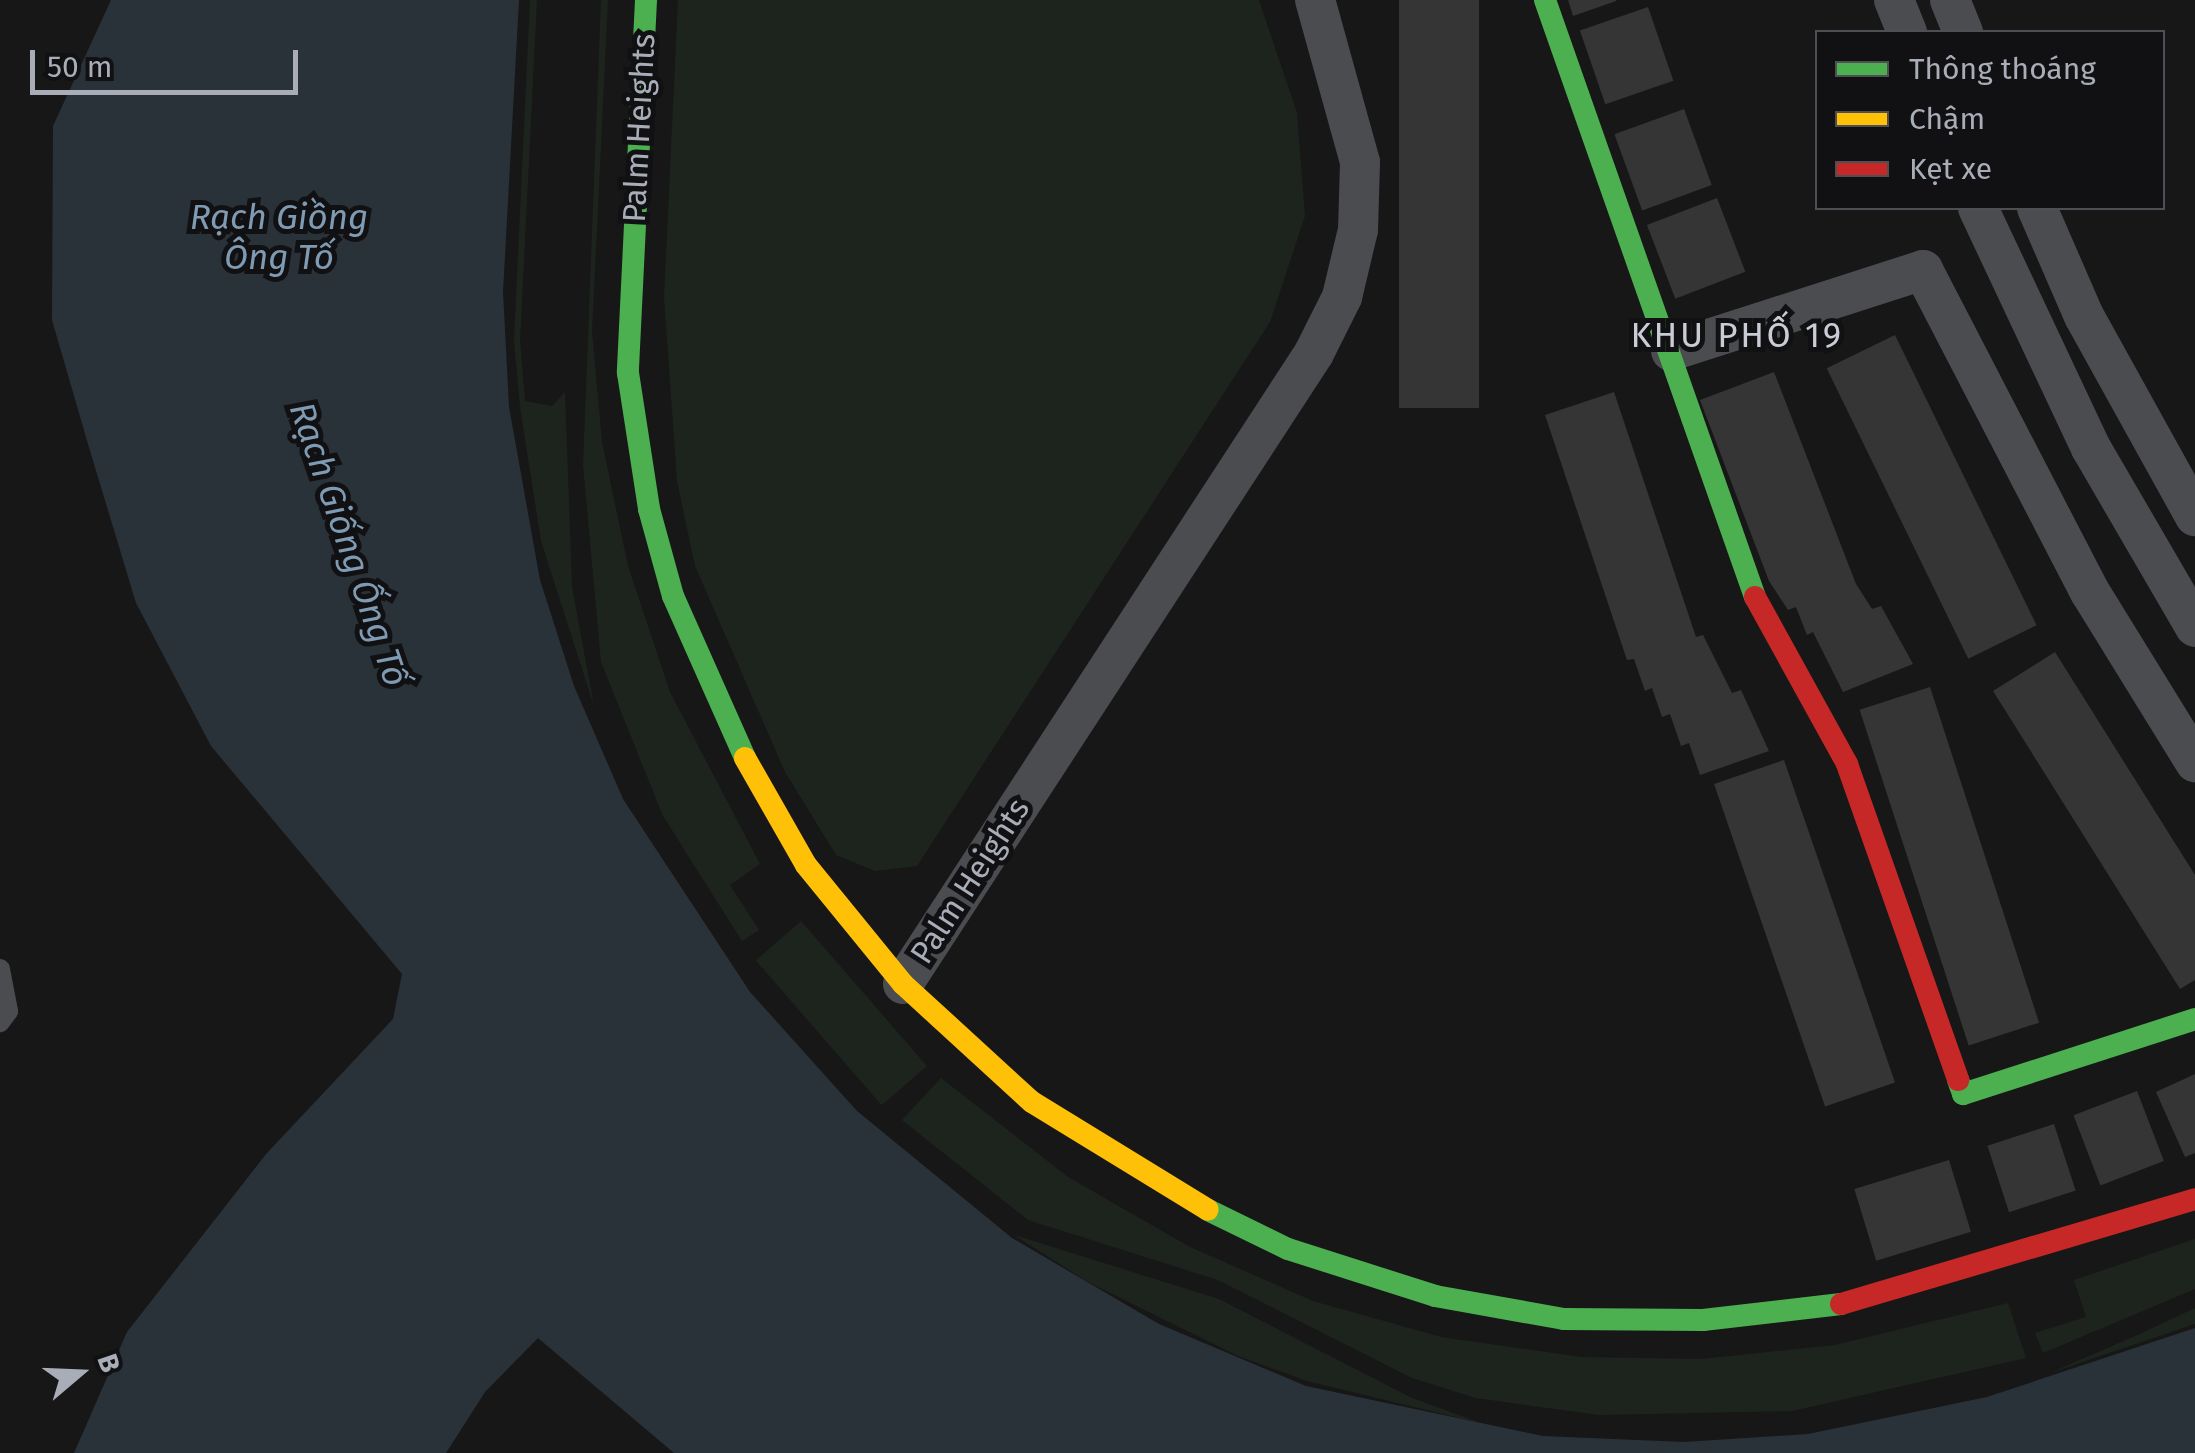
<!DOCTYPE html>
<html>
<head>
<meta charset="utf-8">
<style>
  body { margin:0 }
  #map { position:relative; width:2195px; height:1453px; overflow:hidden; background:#171717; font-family:"Fira Sans",sans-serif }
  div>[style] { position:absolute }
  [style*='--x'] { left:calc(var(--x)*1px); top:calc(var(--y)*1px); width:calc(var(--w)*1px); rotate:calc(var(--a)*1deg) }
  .green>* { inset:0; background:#1d241e; transform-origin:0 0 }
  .water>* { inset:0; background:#2a3239 }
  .building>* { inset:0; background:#353536; transform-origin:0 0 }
  .lane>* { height:20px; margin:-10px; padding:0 10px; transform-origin:10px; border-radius:10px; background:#4b4c50 }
  .street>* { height:40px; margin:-20px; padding:0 20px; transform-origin:20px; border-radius:20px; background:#4b4c50 }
  .fast>* { height:22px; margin:-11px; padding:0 11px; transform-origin:11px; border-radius:11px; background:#4caf50 }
  .slow>* { height:22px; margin:-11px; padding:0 11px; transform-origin:11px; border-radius:11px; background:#ffc107 }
  .jam>* { height:22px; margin:-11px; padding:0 11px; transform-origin:11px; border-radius:11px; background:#c62828 }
  span { translate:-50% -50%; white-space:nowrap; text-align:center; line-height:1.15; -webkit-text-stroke:10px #111113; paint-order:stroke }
  .street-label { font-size:32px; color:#a8adb8 }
  .water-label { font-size:35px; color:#7f9bb3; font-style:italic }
  .neighbourhood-label { font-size:35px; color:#c9ccd4; letter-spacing:2.5px }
  .legend { position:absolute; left:1815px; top:30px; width:350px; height:180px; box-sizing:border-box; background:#111113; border:2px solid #4d4f55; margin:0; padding:12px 18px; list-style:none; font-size:30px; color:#a8adb8 }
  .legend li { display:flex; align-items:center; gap:20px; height:50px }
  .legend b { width:50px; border:2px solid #4d4f55 }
  .north { position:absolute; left:30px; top:1323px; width:100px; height:100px; -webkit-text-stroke:8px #111113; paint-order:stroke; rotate:71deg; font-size:28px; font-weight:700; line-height:40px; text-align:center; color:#a8adb8 }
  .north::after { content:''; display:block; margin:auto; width:35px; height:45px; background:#a8adb8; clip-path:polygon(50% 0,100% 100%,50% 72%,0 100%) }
  .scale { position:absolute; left:30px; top:50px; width:268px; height:45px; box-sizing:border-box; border:5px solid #a8adb8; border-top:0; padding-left:12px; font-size:30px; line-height:35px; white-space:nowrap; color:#a8adb8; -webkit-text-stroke:8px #111113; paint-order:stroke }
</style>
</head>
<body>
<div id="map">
  <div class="green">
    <i style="clip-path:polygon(530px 0,537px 0,520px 341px,525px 401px,552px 406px,565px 392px,572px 587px,594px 706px,541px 541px,520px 407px,514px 340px)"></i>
    <i style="clip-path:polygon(601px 0,608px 0,592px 331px,602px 442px,628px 566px,670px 692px,760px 864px,730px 885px,759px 930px,742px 941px,663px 816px,601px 662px,583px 465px)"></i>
    <i style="clip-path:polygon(678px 0,1259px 0,1297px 113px,1305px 216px,1270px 322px,917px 866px,875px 871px,836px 855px,785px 772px,695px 566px,677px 481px,664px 298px)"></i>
    <i style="left:801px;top:921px;width:192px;height:60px;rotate:49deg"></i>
    <i style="clip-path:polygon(941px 1078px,1068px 1177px,1190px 1247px,1313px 1301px,1441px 1337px,1581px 1357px,1701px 1359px,1835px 1345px,2008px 1303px,2026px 1358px,1792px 1411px,1599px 1415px,1476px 1398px,1412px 1378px,1218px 1280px,1028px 1220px,902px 1120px)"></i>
    <i style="clip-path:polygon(1014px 1235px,1219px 1299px,1410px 1397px,1480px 1423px,1307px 1381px,1238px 1356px,1088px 1282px)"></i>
    <i style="clip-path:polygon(2195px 1239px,2195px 1289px,2043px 1353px,2035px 1333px,2086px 1317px,2074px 1280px)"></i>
    <i style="clip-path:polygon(2195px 1308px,2195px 1324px,2050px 1373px,2142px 1333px)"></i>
  </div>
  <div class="water">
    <i style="clip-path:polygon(111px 0,519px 0,503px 292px,509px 407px,540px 580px,574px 686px,623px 799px,750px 992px,857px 1111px,1012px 1238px,1159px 1324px,1306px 1386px,1543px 1436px,1684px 1442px,1808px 1434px,1987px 1397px,2195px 1328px,2195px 1453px,674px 1453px,538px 1338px,485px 1392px,446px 1453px,74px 1453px,127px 1332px,267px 1153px,393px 1019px,402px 974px,211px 746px,136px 603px,88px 444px,52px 320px,53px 126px)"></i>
  </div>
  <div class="building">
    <i style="left:1399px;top:0;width:80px;height:408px"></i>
    <i style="clip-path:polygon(1568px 0,1616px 0,1616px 1px,1573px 16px)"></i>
    <i style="left:1648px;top:7px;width:78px;height:72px;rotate:71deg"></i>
    <i style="left:1684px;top:109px;width:81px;height:74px;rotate:70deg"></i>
    <i style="left:1717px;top:198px;width:79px;height:75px;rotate:69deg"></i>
    <i style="left:1895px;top:335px;width:323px;height:76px;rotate:64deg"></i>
    <i style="clip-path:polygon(1774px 372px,1856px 584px,1872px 609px,1881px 606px,1913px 664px,1843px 692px,1813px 632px,1807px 635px,1796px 607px,1788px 610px,1769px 581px,1700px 400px)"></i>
    <i style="clip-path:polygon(1614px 392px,1696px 637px,1703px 635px,1732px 693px,1741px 690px,1769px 751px,1700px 775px,1689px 743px,1681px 746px,1670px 714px,1662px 717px,1652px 688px,1645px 691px,1634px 659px,1627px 660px,1545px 415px)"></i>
    <i style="clip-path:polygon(2055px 652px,2195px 875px,2195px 980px,2180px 989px,1993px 691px)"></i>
    <i style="left:1930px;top:687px;width:353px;height:74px;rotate:72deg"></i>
    <i style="left:1784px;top:760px;width:341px;height:74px;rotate:71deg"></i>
    <i style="clip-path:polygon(2195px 1074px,2195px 1153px,2185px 1157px,2156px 1092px)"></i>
    <i style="left:2137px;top:1091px;width:75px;height:68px;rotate:69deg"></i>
    <i style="left:2054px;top:1124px;width:70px;height:70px;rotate:72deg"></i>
    <i style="left:1949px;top:1160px;width:75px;height:99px;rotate:73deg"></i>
  </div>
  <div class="lane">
    <i style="--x:0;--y:969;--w:43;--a:79.2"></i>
    <i style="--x:8;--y:1011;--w:14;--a:126"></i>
  </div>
  <div class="street">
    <i style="--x:1894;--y:0;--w:35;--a:68"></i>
    <i style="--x:1950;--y:0;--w:35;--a:68"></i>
    <i style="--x:1978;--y:208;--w:265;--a:64.8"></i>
    <i style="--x:2091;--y:448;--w:207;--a:59.8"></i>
    <i style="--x:2037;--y:208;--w:118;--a:66.5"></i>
    <i style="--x:2084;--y:316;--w:229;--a:61"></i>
    <i style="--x:1671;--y:351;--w:265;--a:-17.8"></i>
    <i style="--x:1923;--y:270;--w:363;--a:62.6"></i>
    <i style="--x:2090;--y:592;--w:200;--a:58.3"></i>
    <i style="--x:903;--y:984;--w:753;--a:-56.92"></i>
    <i style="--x:1314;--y:353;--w:63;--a:-63.4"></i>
    <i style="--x:1342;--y:297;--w:69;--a:-76.6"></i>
    <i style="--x:1358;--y:230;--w:68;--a:-88.3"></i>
    <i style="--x:1360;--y:162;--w:168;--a:-105.5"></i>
  </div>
  <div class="fast">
    <i style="--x:646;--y:0;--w:373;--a:92.8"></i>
    <i style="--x:628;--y:373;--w:138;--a:81.2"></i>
    <i style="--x:649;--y:509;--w:90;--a:74.6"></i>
    <i style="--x:673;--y:596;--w:177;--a:66"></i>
    <i style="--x:1545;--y:0;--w:633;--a:70.62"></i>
    <i style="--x:1958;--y:1080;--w:15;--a:70"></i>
    <i style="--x:1963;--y:1094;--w:244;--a:-17.9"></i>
    <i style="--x:1208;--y:1210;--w:89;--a:26"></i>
    <i style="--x:1288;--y:1249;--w:154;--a:17.7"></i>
    <i style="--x:1435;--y:1296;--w:131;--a:10.1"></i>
    <i style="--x:1564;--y:1319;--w:139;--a:0.4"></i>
    <i style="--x:1703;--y:1320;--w:139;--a:-6.6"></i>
  </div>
  <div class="slow">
    <i style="--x:745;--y:758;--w:123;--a:60.3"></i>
    <i style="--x:806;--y:865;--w:154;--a:50.8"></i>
    <i style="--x:903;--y:984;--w:175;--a:42.5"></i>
    <i style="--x:1032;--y:1102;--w:206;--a:31.5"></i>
  </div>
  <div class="jam">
    <i style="--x:1755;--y:597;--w:191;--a:61.1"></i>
    <i style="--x:1847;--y:764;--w:335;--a:70.6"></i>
    <i style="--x:1841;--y:1304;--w:369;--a:-16.5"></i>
  </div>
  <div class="street-label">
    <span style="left:639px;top:128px;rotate:-87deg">Palm Heights</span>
    <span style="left:970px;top:881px;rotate:-57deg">Palm Heights</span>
  </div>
  <div class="water-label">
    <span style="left:279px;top:237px">Rạch Giồng<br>Ông Tố</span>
    <span style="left:349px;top:544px;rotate:71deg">Rạch Giống Ống Tố</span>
  </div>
  <div class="neighbourhood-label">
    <span style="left:1737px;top:335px">KHU PHỐ 19</span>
  </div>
  <ul class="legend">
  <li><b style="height:12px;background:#4caf50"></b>Thông thoáng</li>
  <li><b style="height:12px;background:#ffc107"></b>Chậm</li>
  <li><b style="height:12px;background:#c62828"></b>Kẹt xe</li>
  </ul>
  <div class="north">B</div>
  <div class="scale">50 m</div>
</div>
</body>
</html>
